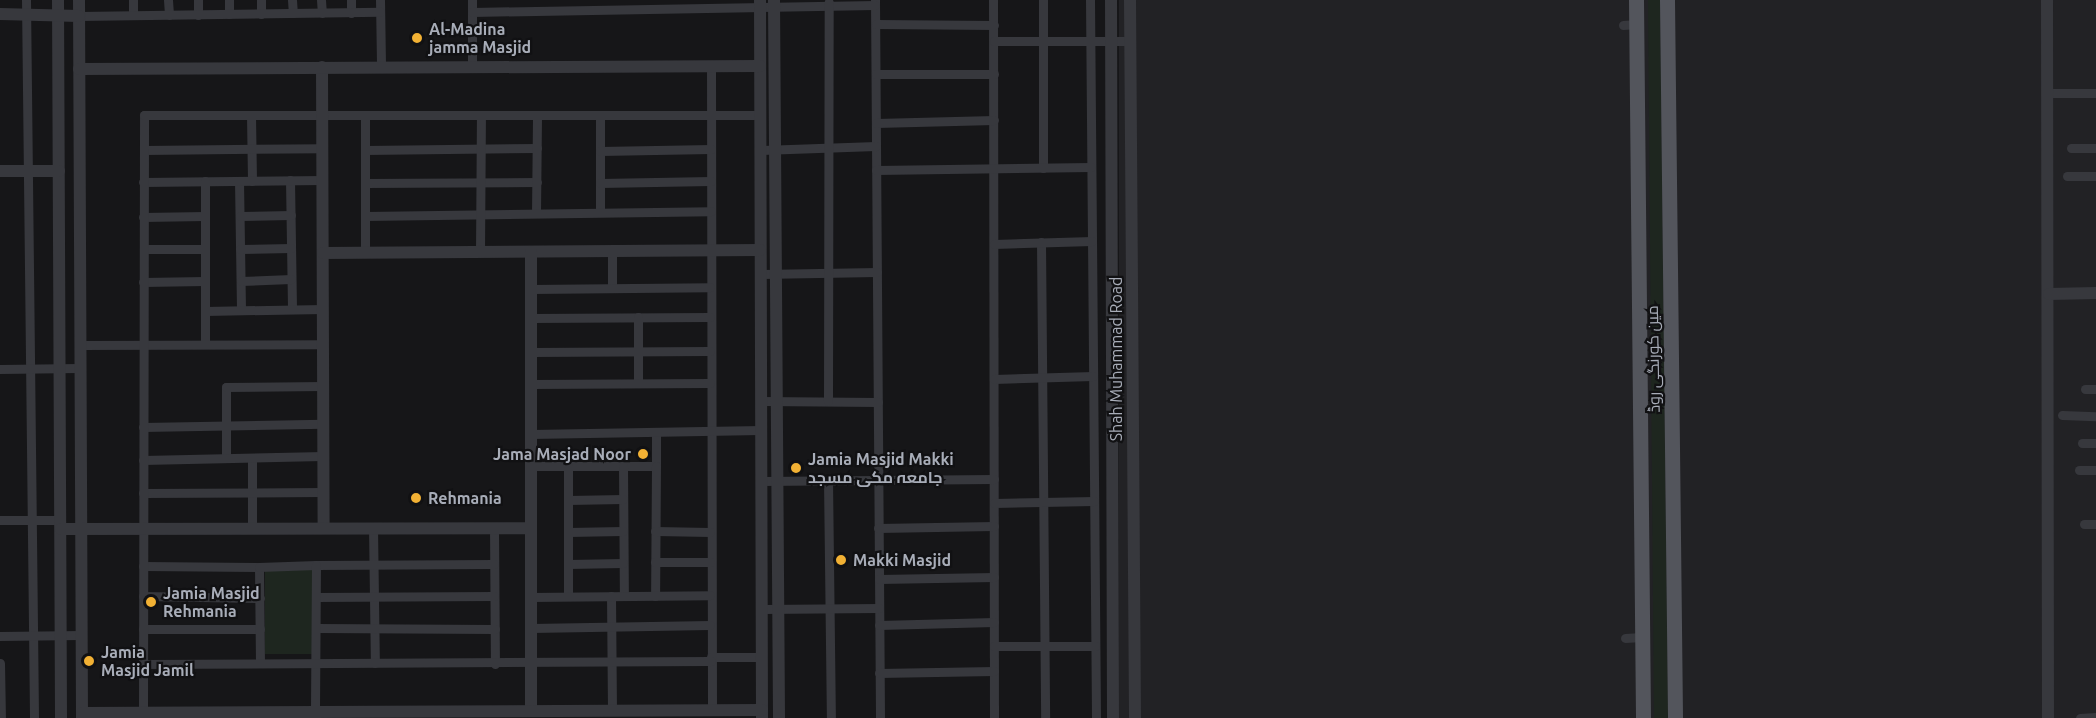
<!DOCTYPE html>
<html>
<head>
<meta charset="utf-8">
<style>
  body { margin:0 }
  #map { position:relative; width:2096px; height:718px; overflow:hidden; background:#161618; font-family:Ubuntu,Cairo,sans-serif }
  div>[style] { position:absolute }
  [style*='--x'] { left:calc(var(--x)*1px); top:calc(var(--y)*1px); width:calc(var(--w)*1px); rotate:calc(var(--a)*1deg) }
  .built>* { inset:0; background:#222225; transform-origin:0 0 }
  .green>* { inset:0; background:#1e261f; transform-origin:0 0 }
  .minor>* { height:9px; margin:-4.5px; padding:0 4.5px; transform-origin:4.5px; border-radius:4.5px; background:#37383d }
  .tertiary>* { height:12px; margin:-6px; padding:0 6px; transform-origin:6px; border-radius:6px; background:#37383d }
  .primary>* { height:15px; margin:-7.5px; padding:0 7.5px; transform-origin:7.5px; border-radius:7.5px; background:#53555c }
  .dots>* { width:16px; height:16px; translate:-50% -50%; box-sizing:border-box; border:3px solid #111113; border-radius:50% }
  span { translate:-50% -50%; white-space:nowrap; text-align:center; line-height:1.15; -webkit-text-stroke:4.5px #111113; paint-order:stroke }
  .poi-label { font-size:16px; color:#a8adb8; font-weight:700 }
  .left { translate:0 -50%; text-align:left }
  .right { translate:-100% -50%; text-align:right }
  .street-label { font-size:16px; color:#a8adb8 }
</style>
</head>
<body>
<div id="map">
  <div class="built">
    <i style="left:1119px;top:0;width:977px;height:718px"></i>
  </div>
  <div class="green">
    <i style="clip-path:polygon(1648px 0,1660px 0,1668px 718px,1654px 718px)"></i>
    <i style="left:312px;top:569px;width:85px;height:47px;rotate:90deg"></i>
  </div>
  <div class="minor">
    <i style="--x:26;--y:0;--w:718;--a:89.36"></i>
    <i style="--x:168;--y:0;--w:15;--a:86"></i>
    <i style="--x:292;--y:0;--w:13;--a:86"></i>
    <i style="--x:321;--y:0;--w:13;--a:86"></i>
    <i style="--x:351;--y:0;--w:13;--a:90"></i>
    <i style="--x:380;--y:0;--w:67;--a:89.1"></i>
    <i style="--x:472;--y:0;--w:67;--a:90"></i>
    <i style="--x:875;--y:0;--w:718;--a:89.6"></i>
    <i style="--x:993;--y:0;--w:718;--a:89.92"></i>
    <i style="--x:1090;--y:0;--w:718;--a:89.52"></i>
    <i style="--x:472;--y:12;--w:403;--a:-1"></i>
    <i style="--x:229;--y:14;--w:14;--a:-90"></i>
    <i style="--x:261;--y:14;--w:14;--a:-90"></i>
    <i style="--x:133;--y:15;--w:15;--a:-90"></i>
    <i style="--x:198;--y:15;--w:15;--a:-90"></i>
    <i style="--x:79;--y:16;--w:301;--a:-0.8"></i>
    <i style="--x:876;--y:24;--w:118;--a:0.5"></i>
    <i style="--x:1623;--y:25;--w:14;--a:-4"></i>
    <i style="--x:994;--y:41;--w:136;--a:0"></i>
    <i style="--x:711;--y:67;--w:643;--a:89.91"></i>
    <i style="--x:876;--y:74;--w:118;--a:0"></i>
    <i style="--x:2048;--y:93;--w:48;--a:0"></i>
    <i style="--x:600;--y:115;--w:97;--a:90"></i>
    <i style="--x:251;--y:116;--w:65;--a:89.1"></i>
    <i style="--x:876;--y:123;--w:118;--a:-1.5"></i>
    <i style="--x:2071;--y:148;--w:25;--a:0"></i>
    <i style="--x:144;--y:150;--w:178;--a:-0.6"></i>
    <i style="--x:365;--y:150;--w:172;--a:-0.7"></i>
    <i style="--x:760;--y:150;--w:116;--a:-2"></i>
    <i style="--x:600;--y:151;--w:111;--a:-1"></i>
    <i style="--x:1043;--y:168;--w:168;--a:-90"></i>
    <i style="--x:876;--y:170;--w:215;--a:-0.8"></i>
    <i style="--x:2067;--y:176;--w:29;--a:0"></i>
    <i style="--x:290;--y:180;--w:129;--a:89.1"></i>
    <i style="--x:239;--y:181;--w:129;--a:89.1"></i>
    <i style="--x:143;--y:182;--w:180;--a:-0.6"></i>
    <i style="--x:365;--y:183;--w:172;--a:-0.3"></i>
    <i style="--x:600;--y:183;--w:111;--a:-1"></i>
    <i style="--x:536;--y:213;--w:97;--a:-89.4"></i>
    <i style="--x:240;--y:216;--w:51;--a:-1.1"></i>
    <i style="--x:365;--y:216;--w:346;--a:-0.8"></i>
    <i style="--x:143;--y:217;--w:62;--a:-0.9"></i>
    <i style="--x:1041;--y:242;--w:476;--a:89.5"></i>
    <i style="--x:994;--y:244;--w:98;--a:-1.8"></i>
    <i style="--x:144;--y:249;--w:61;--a:0"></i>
    <i style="--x:240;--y:249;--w:51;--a:-1.1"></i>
    <i style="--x:480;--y:252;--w:136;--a:-89.6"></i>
    <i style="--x:365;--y:253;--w:137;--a:-90"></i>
    <i style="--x:761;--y:274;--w:116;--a:-1"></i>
    <i style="--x:241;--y:281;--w:50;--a:-2.3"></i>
    <i style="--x:143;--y:282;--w:62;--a:-0.9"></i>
    <i style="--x:612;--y:288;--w:37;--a:-90"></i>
    <i style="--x:531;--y:289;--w:179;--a:-0.6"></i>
    <i style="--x:205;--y:311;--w:118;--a:-1"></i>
    <i style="--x:531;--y:318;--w:179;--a:-0.3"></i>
    <i style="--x:205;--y:343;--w:162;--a:-90"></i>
    <i style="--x:79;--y:345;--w:244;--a:-0.2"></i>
    <i style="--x:531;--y:352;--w:179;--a:-0.3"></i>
    <i style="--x:0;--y:369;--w:79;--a:-0.7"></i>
    <i style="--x:994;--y:379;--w:99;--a:-1.7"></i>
    <i style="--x:638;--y:383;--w:66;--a:-90"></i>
    <i style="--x:531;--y:384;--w:179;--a:-0.3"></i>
    <i style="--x:2085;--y:389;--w:11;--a:0"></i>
    <i style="--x:761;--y:401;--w:117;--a:0.5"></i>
    <i style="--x:828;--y:401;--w:399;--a:-89.9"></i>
    <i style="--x:2062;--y:415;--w:34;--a:2"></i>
    <i style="--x:143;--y:427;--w:180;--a:-1"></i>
    <i style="--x:656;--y:433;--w:33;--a:90"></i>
    <i style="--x:531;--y:434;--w:230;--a:-1"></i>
    <i style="--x:2082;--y:443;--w:14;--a:0"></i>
    <i style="--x:226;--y:458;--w:71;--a:-90"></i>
    <i style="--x:226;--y:387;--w:97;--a:-0.6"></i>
    <i style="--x:252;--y:458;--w:70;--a:90"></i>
    <i style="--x:143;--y:460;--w:180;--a:-1.3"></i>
    <i style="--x:531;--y:466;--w:125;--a:0"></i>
    <i style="--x:656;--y:466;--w:130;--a:90.4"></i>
    <i style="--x:623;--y:466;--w:130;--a:89.6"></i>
    <i style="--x:2079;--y:470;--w:17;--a:0"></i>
    <i style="--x:828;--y:480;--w:238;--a:89.3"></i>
    <i style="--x:761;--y:481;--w:233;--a:-0.5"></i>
    <i style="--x:143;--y:493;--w:180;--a:-0.3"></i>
    <i style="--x:568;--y:500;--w:55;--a:-1"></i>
    <i style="--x:994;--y:503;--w:100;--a:-1.1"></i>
    <i style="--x:0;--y:520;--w:61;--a:0"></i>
    <i style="--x:2084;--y:524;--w:12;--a:0"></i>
    <i style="--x:373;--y:527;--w:136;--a:89.2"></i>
    <i style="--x:494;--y:528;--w:136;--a:89.6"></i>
    <i style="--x:878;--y:528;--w:116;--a:-1"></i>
    <i style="--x:655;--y:531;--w:55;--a:1"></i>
    <i style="--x:568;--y:532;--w:55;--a:-1"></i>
    <i style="--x:655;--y:562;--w:55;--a:0"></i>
    <i style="--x:568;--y:564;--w:55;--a:-1"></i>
    <i style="--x:316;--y:565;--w:178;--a:-0.3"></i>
    <i style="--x:143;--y:566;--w:116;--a:0.5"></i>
    <i style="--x:879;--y:579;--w:115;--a:-1"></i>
    <i style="--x:143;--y:596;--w:117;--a:1"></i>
    <i style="--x:568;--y:596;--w:130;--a:-90"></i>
    <i style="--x:611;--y:596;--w:113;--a:89.5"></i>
    <i style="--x:316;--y:597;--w:178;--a:-0.3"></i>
    <i style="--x:531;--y:597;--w:179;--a:-0.6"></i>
    <i style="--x:762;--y:609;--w:117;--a:-0.5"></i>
    <i style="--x:879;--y:625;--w:115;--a:-1.5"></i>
    <i style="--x:316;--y:628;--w:179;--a:0.3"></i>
    <i style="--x:531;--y:628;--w:179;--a:-1"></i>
    <i style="--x:143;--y:629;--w:117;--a:0"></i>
    <i style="--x:0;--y:636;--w:81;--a:-0.7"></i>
    <i style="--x:1625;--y:638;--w:17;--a:-3"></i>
    <i style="--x:994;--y:646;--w:101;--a:0"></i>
    <i style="--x:711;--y:657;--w:51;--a:0"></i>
    <i style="--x:0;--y:663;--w:55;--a:89"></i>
    <i style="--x:260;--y:663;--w:96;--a:-90.6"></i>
    <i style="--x:259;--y:567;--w:57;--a:-2"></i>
    <i style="--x:316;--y:565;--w:146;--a:90.4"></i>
    <i style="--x:143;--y:664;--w:568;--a:-0.3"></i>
    <i style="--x:879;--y:673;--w:115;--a:-1"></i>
    <i style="--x:143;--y:712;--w:597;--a:-89.9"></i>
    <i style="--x:144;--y:115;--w:616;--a:0"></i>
    <i style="--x:2080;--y:718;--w:16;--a:-4"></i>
  </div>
  <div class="tertiary">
    <i style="--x:58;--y:0;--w:718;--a:89.76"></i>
    <i style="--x:79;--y:0;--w:718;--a:89.76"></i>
    <i style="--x:760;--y:0;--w:718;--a:89.84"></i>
    <i style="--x:774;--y:0;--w:718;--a:89.6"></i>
    <i style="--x:1111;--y:0;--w:718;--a:89.84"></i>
    <i style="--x:1130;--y:0;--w:718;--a:89.6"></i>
    <i style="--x:2047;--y:0;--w:718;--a:89.92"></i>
    <i style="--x:0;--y:14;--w:79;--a:1.5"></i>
    <i style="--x:322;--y:67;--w:460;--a:89.8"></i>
    <i style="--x:79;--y:69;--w:681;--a:-0.25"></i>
    <i style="--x:0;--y:171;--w:59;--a:0"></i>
    <i style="--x:323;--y:253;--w:437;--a:-0.4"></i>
    <i style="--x:2049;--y:294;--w:47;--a:-1.2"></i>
    <i style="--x:61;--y:529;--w:470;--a:-0.1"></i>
    <i style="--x:531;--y:710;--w:458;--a:-90"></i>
    <i style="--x:82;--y:713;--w:680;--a:-0.25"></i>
  </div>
  <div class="primary">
    <i style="--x:1636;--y:0;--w:718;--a:89.44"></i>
    <i style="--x:1667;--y:0;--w:718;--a:89.36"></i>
  </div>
  <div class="dots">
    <i style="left:417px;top:38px;background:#f2b134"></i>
    <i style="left:643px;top:454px;background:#f2b134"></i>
    <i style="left:796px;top:468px;background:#f2b134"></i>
    <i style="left:416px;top:498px;background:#f2b134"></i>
    <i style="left:841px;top:560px;background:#f2b134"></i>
    <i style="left:151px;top:602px;background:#f2b134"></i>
    <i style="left:89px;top:661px;background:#f2b134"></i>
  </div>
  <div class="poi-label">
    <span class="left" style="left:429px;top:38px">Al-Madina<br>jamma Masjid</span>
    <span class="right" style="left:631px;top:454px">Jama Masjad Noor</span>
    <span class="left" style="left:808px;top:468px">Jamia Masjid Makki<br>جامعہ مکی مسجد</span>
    <span class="left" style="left:428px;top:498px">Rehmania</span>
    <span class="left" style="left:853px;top:560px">Makki Masjid</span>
    <span class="left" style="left:163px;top:602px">Jamia Masjid<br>Rehmania</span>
    <span class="left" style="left:101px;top:661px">Jamia<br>Masjid Jamil</span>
  </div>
  <div class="street-label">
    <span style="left:1116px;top:359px;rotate:-90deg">Shah Muhammad Road</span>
    <span style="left:1653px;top:359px;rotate:-91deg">مین کورنگی روڈ</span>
  </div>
</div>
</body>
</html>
